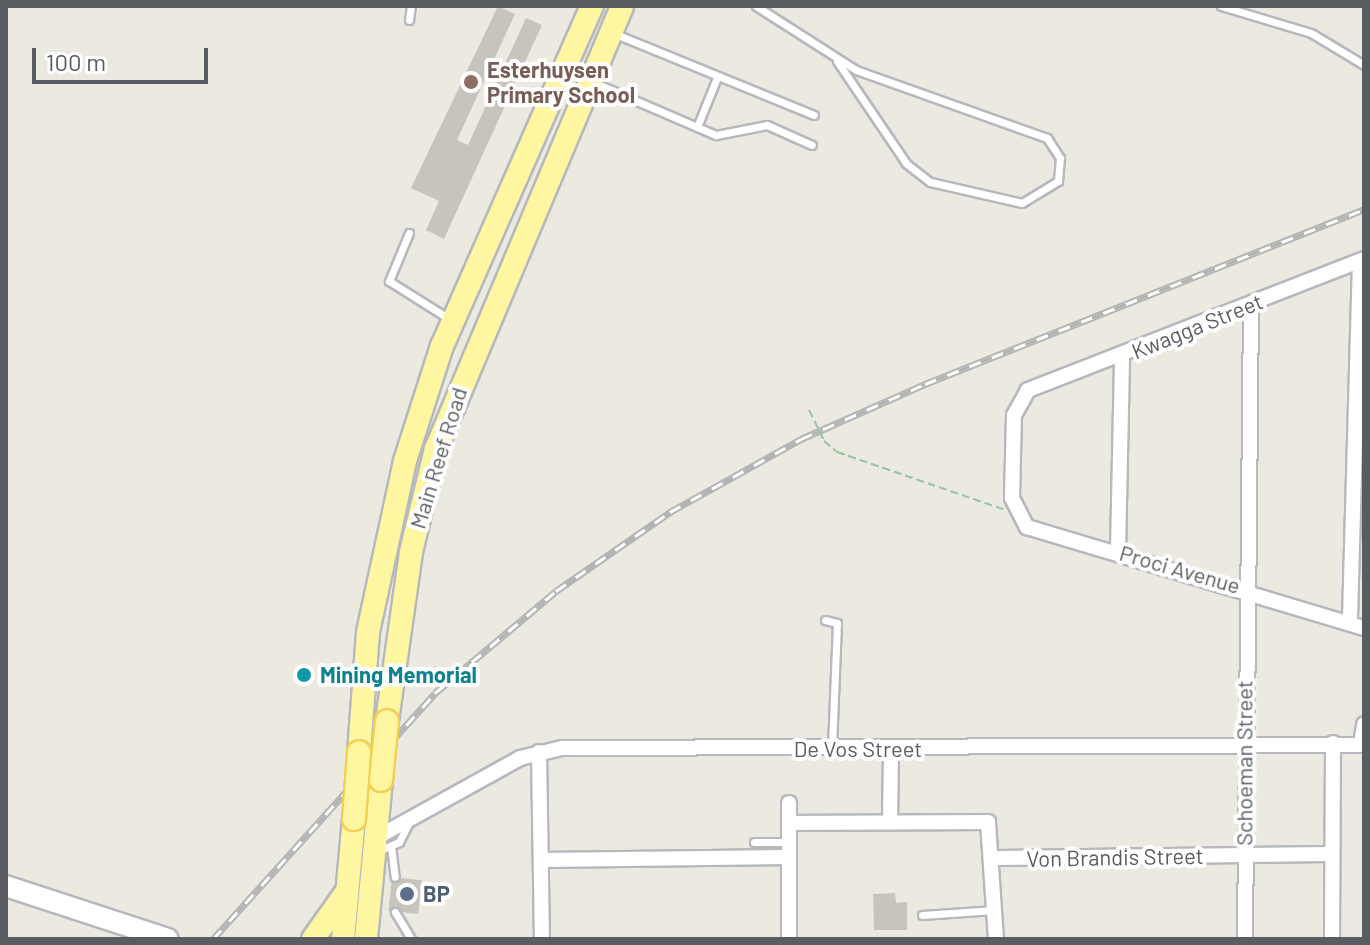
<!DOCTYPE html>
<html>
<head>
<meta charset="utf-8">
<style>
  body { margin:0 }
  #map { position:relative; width:1370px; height:945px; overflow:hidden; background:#eceae0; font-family:Barlow,sans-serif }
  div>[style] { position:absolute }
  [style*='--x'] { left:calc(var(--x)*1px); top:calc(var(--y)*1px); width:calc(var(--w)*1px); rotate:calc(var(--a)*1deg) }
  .building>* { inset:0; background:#c7c4bd; transform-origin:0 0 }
  .path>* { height:2px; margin-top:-1px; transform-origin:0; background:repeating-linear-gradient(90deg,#94c5a5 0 8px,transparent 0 12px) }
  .roads { filter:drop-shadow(2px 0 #b6b8bd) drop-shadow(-2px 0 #b6b8bd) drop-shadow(0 2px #b6b8bd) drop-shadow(0 -2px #b6b8bd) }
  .service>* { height:7px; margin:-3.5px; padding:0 3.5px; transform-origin:3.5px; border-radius:3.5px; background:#fff }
  .minor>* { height:14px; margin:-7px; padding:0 7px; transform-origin:7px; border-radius:7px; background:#fff }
  .secondary>* { height:20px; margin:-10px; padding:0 10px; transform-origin:10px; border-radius:10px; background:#fff }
  .primary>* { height:22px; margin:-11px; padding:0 11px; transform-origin:11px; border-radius:11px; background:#fff6a2 }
  .rail>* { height:7px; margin-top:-3.5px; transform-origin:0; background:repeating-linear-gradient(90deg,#fff 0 12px,#b3b4b4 0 24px); box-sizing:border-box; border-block:2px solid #b3b4b4 }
  .path-bridge>* { height:2px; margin-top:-1px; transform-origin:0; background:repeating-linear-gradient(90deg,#94c5a5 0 8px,transparent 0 12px) }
  .bridges { filter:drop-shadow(2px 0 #f2cf53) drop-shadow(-2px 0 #f2cf53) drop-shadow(0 2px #f2cf53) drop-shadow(0 -2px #f2cf53) }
  .primary-bridge>* { height:22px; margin:-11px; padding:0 11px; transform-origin:11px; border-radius:11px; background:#fff6a2 }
  .dots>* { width:22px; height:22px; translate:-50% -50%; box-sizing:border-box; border:4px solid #fff; border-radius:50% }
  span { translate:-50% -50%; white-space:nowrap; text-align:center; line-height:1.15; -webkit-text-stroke:8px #fff; paint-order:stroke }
  .education-label { font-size:22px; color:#785e54; font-weight:700 }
  .left { translate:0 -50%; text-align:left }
  .street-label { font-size:22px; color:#595c61 }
  .culture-label { font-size:22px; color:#0d838f; font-weight:700 }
  .service-label { font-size:22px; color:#4e5e75; font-weight:700 }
  .frame { position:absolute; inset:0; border:8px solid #595c61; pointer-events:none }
  .scale { position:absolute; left:32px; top:48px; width:176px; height:36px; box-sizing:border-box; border:4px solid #595c61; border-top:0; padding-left:10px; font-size:24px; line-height:28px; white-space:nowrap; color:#595c61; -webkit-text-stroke:6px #fff; paint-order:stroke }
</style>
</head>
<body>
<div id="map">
  <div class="building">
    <i style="clip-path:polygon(498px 6px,515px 14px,457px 140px,468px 145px,526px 18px,542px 25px,444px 239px,426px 230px,439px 201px,411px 188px)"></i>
    <i style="left:392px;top:877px;width:30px;height:34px;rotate:6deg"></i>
    <i style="clip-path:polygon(895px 893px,896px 903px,907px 902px,907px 930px,874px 930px,873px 894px)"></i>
  </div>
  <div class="path">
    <i style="--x:824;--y:441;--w:17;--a:40"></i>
    <i style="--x:837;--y:452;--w:178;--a:19"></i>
  </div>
  <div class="roads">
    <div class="service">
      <i style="--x:756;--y:6;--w:119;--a:32.6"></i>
      <i style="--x:856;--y:70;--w:203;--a:19.6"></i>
      <i style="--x:1047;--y:138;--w:24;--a:57"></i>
      <i style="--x:1060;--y:158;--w:23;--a:95"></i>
      <i style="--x:1058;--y:181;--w:42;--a:148.6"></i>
      <i style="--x:1022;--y:203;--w:94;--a:-167.1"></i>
      <i style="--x:930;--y:182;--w:31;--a:-142"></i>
      <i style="--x:906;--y:163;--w:123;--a:-124.1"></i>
      <i style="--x:1221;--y:6;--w:94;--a:16.7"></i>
      <i style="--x:1311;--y:33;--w:62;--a:31.1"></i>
      <i style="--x:409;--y:20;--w:14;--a:-82"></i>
      <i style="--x:613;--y:33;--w:217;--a:22.2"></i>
      <i style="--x:595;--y:83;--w:132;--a:23.3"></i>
      <i style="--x:716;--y:135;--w:52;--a:-11.1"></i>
      <i style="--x:767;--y:125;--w:49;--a:24"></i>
      <i style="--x:697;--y:127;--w:51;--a:-68"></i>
      <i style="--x:409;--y:233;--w:52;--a:112.6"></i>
      <i style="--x:389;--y:281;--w:73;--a:32.2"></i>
      <i style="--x:825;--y:620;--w:12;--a:14"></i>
      <i style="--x:837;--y:623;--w:124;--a:92.3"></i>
      <i style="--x:754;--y:842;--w:34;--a:0"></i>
      <i style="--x:391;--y:846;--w:31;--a:83"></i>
      <i style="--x:378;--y:851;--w:23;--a:-23"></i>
      <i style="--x:399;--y:842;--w:25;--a:-63"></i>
      <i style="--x:395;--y:912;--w:31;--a:59"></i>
      <i style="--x:922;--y:915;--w:73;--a:-3.9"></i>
    </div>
    <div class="minor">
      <i style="--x:1364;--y:259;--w:361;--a:158.7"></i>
      <i style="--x:1028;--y:390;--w:29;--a:119"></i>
      <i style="--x:1014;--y:415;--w:83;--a:91.4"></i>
      <i style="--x:1012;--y:498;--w:33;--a:63"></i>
      <i style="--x:1027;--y:527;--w:352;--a:16.7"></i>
      <i style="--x:1118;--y:551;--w:195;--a:-88.8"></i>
      <i style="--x:1350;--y:618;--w:357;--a:-88.4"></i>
      <i style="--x:1361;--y:744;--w:20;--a:-81"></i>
      <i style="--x:539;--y:752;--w:187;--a:89.1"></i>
      <i style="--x:789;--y:803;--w:136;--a:90"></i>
      <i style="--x:890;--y:822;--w:72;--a:-89.2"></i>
      <i style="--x:789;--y:823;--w:199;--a:-0.3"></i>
      <i style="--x:988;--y:822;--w:117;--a:86.1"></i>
      <i style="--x:374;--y:839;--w:167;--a:-29"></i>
      <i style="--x:520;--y:758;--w:43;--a:-13.4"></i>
      <i style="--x:562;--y:748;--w:802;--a:-0.21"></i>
      <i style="--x:996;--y:858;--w:333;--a:-0.7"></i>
      <i style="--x:541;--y:860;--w:248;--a:-0.7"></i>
      <i style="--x:1245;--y:939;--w:634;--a:-89.46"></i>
      <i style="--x:1332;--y:939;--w:196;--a:-89.7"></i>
    </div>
    <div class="secondary">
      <i style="--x:6;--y:886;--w:170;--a:18.1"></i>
    </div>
    <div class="primary">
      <i style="--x:387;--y:721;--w:171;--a:-81.9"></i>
      <i style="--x:411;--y:552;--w:106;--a:-76.4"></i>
      <i style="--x:436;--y:449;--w:480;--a:-67.2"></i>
      <i style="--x:359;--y:752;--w:120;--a:-85.7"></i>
      <i style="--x:368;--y:632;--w:175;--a:-77.8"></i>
      <i style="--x:405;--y:461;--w:121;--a:-72.2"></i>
      <i style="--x:442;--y:346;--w:372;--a:-66.2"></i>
      <i style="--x:313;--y:939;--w:55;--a:-54.6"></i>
      <i style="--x:343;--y:939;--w:121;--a:-84.8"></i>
      <i style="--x:366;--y:939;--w:160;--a:-84.6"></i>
    </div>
  </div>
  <div class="rail">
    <i style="--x:213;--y:939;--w:331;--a:-47.9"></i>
    <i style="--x:435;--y:693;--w:158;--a:-40.1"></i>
    <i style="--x:556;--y:591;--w:139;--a:-34.7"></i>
    <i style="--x:670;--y:512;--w:150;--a:-29.1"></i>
    <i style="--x:801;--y:439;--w:136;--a:-23.9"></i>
    <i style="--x:925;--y:384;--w:473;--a:-21.7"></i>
  </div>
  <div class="path-bridge">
    <i style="--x:809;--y:410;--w:34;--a:64"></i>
  </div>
  <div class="bridges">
    <div class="primary-bridge">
      <i style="--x:381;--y:780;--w:59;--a:-84.2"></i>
      <i style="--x:354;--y:819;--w:67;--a:-85.7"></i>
    </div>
  </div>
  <div class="dots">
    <i style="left:471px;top:82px;background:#8d6e63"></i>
    <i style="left:304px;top:675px;background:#0f9aa8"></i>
    <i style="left:407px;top:894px;background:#5c6f8a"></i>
  </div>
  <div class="education-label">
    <span class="left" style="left:487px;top:82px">Esterhuysen<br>Primary School</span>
  </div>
  <div class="street-label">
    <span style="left:1197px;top:326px;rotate:-22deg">Kwagga Street</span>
    <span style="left:438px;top:458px;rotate:-73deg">Main Reef Road</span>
    <span style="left:1180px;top:569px;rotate:16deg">Proci Avenue</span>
    <span style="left:858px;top:749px">De Vos Street</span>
    <span style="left:1244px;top:763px;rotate:-90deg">Schoeman Street</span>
    <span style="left:1115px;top:857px;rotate:-1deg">Von Brandis Street</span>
  </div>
  <div class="culture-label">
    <span class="left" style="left:320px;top:675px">Mining Memorial</span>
  </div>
  <div class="service-label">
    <span class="left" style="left:423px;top:894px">BP</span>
  </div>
  <div class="frame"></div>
  <div class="scale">100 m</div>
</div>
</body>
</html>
